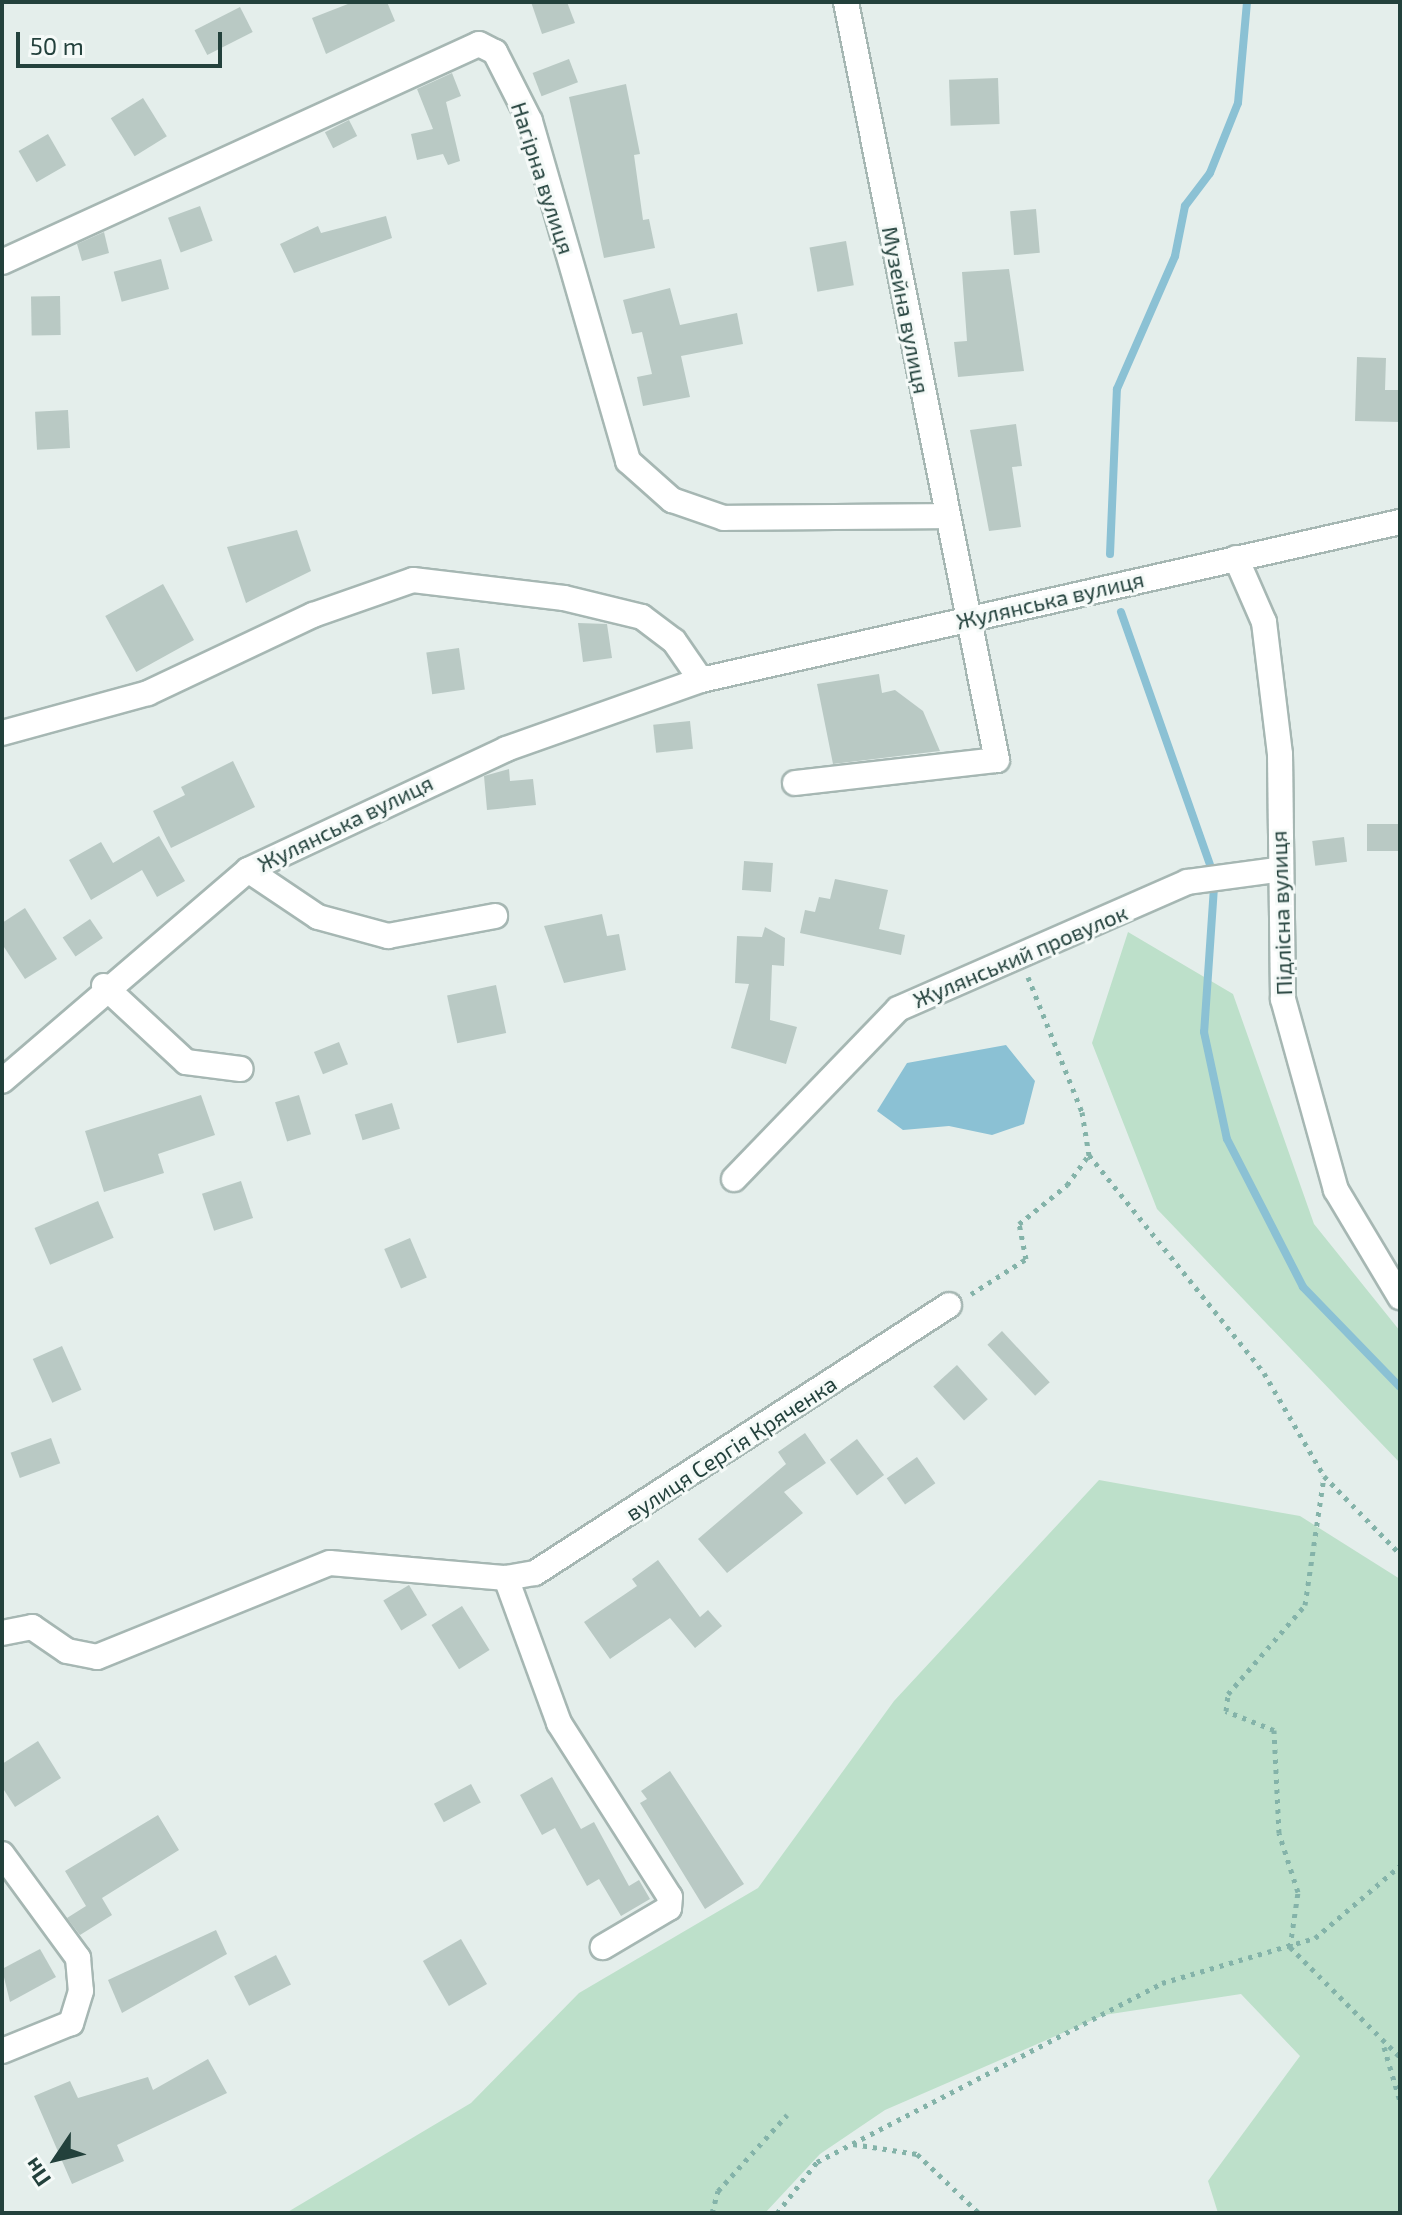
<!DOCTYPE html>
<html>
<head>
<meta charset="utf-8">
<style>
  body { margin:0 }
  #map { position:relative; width:1402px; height:2215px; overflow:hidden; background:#e4eeeb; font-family:"Exo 2",sans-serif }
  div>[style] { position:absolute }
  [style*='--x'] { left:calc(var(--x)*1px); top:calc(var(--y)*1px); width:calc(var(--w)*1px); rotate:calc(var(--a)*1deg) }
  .green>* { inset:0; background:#bde0ca }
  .water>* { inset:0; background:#8bc1d4 }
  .stream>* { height:8px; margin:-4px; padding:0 4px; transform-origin:4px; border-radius:4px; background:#8bc1d4 }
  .building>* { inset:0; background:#b9c9c4; transform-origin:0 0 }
  .path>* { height:5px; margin-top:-2.5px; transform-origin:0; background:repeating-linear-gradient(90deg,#84b3a9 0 4px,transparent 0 10px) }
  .roads { filter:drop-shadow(2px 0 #a6b7b3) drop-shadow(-2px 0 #a6b7b3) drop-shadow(0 2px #a6b7b3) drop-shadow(0 -2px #a6b7b3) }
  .minor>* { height:24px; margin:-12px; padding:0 12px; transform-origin:12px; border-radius:12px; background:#fff }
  span { translate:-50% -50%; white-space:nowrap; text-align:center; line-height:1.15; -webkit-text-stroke:6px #f5faf8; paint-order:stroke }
  .street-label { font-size:22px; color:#23413c }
  .frame { position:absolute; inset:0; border:4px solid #23413c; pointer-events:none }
  .north { position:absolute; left:16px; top:2119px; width:80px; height:80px; -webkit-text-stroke:6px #f5faf8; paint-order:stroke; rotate:235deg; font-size:22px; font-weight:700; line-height:32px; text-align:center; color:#23413c }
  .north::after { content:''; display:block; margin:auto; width:28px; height:36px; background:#23413c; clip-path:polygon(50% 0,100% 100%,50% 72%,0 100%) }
  .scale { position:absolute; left:16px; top:32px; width:206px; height:36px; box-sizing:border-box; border:4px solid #23413c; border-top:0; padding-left:10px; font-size:24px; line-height:28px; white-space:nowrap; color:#23413c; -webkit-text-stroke:6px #f5faf8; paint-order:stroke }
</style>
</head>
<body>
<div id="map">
  <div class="green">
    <i style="clip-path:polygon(1128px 932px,1233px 994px,1314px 1224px,1400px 1331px,1400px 1463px,1157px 1209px,1092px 1043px)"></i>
    <i style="clip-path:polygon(1099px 1480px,1300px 1516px,1400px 1579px,1400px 2213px,1218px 2213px,1208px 2181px,1300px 2056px,1241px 1994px,1104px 2015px,885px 2110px,820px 2154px,765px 2213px,286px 2213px,471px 2103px,579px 1993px,758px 1888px,894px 1701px)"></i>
  </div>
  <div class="water">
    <i style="clip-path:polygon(1006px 1045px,1035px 1081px,1024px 1124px,992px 1135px,949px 1126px,903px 1130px,877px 1111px,907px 1063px)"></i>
  </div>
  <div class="stream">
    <i style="--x:1110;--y:554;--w:165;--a:-87.6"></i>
    <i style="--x:1117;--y:389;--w:145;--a:-66.4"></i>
    <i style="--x:1175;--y:256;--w:51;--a:-78.7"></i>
    <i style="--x:1185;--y:206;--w:41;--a:-52.9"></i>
    <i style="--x:1210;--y:173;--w:75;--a:-68.2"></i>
    <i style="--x:1238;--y:103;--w:101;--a:-84.9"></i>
    <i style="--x:1121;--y:612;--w:268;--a:70.6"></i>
    <i style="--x:1214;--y:887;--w:145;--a:93.9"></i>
    <i style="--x:1204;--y:1032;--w:109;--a:77.9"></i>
    <i style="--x:1227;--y:1139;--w:166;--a:62.8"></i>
    <i style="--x:1303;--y:1287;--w:139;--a:45.9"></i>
  </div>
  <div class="building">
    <i style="clip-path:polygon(353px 2px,387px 2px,395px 21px,326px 54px,312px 18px)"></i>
    <i style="clip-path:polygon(531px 2px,567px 2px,575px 23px,542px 34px)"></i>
    <i style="left:240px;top:7px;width:28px;height:51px;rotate:63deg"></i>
    <i style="left:569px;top:59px;width:25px;height:39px;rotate:69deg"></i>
    <i style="clip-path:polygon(452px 73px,461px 96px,446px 102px,460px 161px,448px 165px,443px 154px,417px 160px,411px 134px,433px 129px,417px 89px)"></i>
    <i style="left:998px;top:78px;width:46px;height:49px;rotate:88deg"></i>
    <i style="clip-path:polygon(626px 84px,640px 154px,634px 155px,643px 220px,649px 219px,655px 248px,604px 258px,569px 97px)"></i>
    <i style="left:143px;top:98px;width:45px;height:38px;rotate:58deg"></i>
    <i style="left:349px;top:120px;width:18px;height:27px;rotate:63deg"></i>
    <i style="left:48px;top:134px;width:36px;height:34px;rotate:60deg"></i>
    <i style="left:200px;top:206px;width:37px;height:34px;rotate:70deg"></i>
    <i style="left:1036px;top:209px;width:44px;height:26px;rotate:85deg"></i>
    <i style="clip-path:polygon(386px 216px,392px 238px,294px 273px,280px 244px,318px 226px,321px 233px)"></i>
    <i style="clip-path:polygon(104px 232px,109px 253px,82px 261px,77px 244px)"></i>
    <i style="left:846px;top:241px;width:45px;height:37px;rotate:80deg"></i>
    <i style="left:161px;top:259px;width:31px;height:49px;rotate:75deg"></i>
    <i style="clip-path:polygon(1009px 269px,1024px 371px,958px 377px,954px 342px,967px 341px,962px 272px)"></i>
    <i style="clip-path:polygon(670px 288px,680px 325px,737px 313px,743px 344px,681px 356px,690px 397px,643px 406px,637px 377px,652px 374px,642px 332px,632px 334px,623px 300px)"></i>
    <i style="left:60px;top:296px;width:39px;height:29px;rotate:89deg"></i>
    <i style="clip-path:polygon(1357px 357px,1386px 358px,1385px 390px,1400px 390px,1400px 422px,1355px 421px)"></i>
    <i style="left:68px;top:410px;width:38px;height:33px;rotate:87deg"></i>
    <i style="clip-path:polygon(1016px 424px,1022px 466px,1012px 467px,1021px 527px,989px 531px,970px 430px)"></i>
    <i style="clip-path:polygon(297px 530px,311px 571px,246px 603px,227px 547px)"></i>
    <i style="left:163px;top:584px;width:64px;height:66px;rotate:61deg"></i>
    <i style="clip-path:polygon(578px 623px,607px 624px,612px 658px,583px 662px)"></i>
    <i style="left:459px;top:648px;width:42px;height:33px;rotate:82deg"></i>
    <i style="clip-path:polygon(879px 674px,882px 693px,895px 690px,923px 711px,940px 751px,833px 764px,817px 684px)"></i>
    <i style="left:690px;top:721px;width:28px;height:37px;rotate:84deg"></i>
    <i style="clip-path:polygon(233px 761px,255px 807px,171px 848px,153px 811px,185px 795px,181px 787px)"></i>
    <i style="clip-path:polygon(509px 769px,510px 781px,533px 779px,536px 805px,487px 810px,484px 776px)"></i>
    <i style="left:1400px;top:824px;width:27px;height:33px;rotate:90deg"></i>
    <i style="clip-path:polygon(159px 836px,185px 881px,157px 897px,142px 870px,91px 900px,69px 860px,101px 842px,113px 863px)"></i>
    <i style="left:1344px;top:837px;width:25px;height:32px;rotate:83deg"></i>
    <i style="left:744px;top:861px;width:29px;height:29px;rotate:4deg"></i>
    <i style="clip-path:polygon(835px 879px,888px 890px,879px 929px,905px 935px,901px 955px,800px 933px,805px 910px,815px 912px,819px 897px,830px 899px)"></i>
    <i style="clip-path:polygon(25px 908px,57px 959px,25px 979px,2px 944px,2px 923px)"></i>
    <i style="clip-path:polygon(602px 914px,607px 936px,619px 934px,626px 970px,564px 983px,544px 926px)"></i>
    <i style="left:90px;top:919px;width:23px;height:33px;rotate:56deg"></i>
    <i style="clip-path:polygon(765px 927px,785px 938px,784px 966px,772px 965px,770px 1020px,797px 1027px,786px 1064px,731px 1048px,749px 984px,735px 983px,737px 936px,762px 937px)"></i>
    <i style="left:496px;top:985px;width:49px;height:50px;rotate:78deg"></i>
    <i style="left:339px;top:1042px;width:24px;height:27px;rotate:68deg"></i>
    <i style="clip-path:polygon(201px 1095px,215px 1135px,158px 1154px,164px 1173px,104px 1192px,85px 1131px)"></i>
    <i style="left:299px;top:1095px;width:41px;height:25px;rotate:73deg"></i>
    <i style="left:392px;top:1103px;width:27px;height:39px;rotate:73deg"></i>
    <i style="left:241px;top:1181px;width:39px;height:41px;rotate:72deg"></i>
    <i style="left:98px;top:1201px;width:40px;height:69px;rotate:67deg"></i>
    <i style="left:410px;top:1238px;width:43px;height:28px;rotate:67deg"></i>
    <i style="left:1002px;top:1331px;width:70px;height:20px;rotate:47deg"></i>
    <i style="left:62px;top:1346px;width:48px;height:32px;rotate:66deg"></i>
    <i style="left:957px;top:1365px;width:46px;height:32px;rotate:48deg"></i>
    <i style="clip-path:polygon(805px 1433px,826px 1463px,784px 1492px,803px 1513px,727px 1573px,698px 1539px,786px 1464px,778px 1452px)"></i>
    <i style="left:51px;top:1438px;width:27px;height:43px;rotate:70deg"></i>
    <i style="left:857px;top:1439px;width:45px;height:34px;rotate:53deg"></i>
    <i style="left:917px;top:1457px;width:32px;height:37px;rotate:55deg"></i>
    <i style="clip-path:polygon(658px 1560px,700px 1617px,708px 1610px,722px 1626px,695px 1648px,670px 1618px,610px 1659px,584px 1622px,637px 1586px,632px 1579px)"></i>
    <i style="left:409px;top:1585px;width:35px;height:30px;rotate:59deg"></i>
    <i style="left:462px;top:1606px;width:52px;height:36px;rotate:58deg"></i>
    <i style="clip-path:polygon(38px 1741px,61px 1778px,15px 1807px,2px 1787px,2px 1764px)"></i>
    <i style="clip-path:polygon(670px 1771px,744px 1884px,705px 1909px,640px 1803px,647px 1799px,641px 1791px)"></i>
    <i style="clip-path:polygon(552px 1777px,581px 1829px,594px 1822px,629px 1886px,639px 1880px,650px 1899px,621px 1916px,599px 1879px,587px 1886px,555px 1828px,542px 1835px,520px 1795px)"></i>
    <i style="left:471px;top:1784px;width:21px;height:42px;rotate:62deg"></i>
    <i style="clip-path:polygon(158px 1815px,179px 1850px,102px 1898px,112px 1915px,80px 1935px,67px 1918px,86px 1906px,65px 1871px)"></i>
    <i style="clip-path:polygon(216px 1930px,227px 1954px,122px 2013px,108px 1980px)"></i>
    <i style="left:461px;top:1939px;width:52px;height:44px;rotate:60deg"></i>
    <i style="clip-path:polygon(40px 1949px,56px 1977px,10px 2002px,2px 1969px)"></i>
    <i style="left:276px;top:1955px;width:33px;height:47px;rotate:63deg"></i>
    <i style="clip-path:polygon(208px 2059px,227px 2093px,117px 2145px,124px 2161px,72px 2184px,34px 2096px,70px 2081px,78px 2098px,148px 2077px,153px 2090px)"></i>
  </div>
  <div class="path">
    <i style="--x:1028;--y:977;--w:145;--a:68.2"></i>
    <i style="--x:1082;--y:1112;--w:44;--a:80.8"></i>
    <i style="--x:1089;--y:1155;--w:280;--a:51.2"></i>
    <i style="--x:1264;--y:1373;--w:119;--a:59.8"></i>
    <i style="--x:1324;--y:1476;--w:109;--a:45.7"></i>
    <i style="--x:971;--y:1294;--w:65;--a:-32.5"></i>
    <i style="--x:1026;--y:1259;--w:36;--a:-101"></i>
    <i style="--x:1019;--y:1224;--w:62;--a:-39.1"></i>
    <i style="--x:1067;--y:1185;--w:37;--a:-54"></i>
    <i style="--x:1290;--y:1947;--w:56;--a:-81.7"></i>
    <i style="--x:1298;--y:1892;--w:62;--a:-107.9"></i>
    <i style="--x:1279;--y:1833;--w:103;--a:-92.8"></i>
    <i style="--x:1274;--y:1730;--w:52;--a:-158.4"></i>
    <i style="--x:1226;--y:1711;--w:17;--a:-83"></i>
    <i style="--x:1228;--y:1694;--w:118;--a:-49.1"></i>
    <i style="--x:1305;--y:1605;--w:130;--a:-81.6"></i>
    <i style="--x:1290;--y:1947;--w:156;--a:45"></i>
    <i style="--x:1384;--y:2047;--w:56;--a:73.5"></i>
    <i style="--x:853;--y:2144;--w:65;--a:8.9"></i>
    <i style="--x:917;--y:2154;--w:86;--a:43.6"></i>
    <i style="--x:712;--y:2213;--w:23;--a:-75"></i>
    <i style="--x:718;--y:2191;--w:103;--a:-47.8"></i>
    <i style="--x:777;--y:2213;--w:65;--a:-51.9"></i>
    <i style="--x:817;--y:2162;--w:389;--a:-27.4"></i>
    <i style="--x:1162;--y:1983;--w:159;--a:-16.4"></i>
    <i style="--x:1315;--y:1938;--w:111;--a:-40.3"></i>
  </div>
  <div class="roads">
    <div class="minor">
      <i style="--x:2;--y:262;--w:524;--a:-24.56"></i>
      <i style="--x:479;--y:44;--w:18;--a:27"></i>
      <i style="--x:495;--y:52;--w:77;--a:63.1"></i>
      <i style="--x:530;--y:121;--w:354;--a:73.9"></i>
      <i style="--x:628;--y:461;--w:59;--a:41.6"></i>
      <i style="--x:672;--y:500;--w:55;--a:19.1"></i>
      <i style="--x:724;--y:518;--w:222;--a:-0.5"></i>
      <i style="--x:1236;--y:558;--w:70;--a:66.4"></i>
      <i style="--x:1264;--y:622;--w:133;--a:83.1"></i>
      <i style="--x:1280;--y:754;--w:245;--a:89.3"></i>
      <i style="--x:1283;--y:999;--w:198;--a:74.5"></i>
      <i style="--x:1336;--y:1190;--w:125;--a:59.1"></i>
      <i style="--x:2;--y:733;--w:151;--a:-15.3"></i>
      <i style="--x:148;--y:693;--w:183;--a:-25.3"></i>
      <i style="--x:313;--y:615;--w:106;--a:-19.3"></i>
      <i style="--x:413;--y:580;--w:152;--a:6.8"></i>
      <i style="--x:564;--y:598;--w:80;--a:13.7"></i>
      <i style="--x:642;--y:617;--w:40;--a:37"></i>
      <i style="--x:674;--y:641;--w:47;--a:55.3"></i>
      <i style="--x:795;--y:783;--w:203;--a:-6.5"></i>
      <i style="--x:997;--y:760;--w:773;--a:-101.27"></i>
      <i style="--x:248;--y:870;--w:84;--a:33.9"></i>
      <i style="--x:318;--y:917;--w:73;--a:15.2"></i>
      <i style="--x:388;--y:936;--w:109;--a:-10.6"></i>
      <i style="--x:104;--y:986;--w:112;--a:42.8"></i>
      <i style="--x:186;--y:1062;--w:55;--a:7.3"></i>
      <i style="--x:2;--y:1081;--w:324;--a:-40.6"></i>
      <i style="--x:248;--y:870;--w:285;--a:-25.1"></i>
      <i style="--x:506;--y:749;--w:207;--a:-19.5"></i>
      <i style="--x:701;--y:680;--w:717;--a:-12.74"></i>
      <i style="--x:734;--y:1179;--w:236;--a:-46"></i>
      <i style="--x:898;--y:1009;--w:316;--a:-23.7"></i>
      <i style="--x:1187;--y:882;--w:90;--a:-7.7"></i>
      <i style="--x:506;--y:1578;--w:154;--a:69.9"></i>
      <i style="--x:559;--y:1723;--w:206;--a:57.5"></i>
      <i style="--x:670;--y:1897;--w:11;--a:95"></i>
      <i style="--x:669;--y:1908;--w:77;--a:149.4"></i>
      <i style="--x:2;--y:1633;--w:31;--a:-11"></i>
      <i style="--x:32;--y:1627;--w:42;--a:34.4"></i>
      <i style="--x:67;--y:1651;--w:31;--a:11"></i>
      <i style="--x:97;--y:1657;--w:251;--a:-22"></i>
      <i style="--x:330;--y:1563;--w:177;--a:4.9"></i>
      <i style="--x:506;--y:1578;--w:29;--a:-10"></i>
      <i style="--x:535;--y:1573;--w:493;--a:-32.9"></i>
      <i style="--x:2;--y:1854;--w:129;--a:53.8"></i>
      <i style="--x:78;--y:1958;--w:33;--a:85"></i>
      <i style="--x:81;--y:1991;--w:34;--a:107"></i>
      <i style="--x:71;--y:2023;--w:74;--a:157.9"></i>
    </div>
  </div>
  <div class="street-label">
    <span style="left:543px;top:178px;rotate:72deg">Нагірна вулиця</span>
    <span style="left:906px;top:310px;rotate:79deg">Музейна вулиця</span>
    <span style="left:1050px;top:600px;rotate:-13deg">Жулянська вулиця</span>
    <span style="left:345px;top:823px;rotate:-26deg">Жулянська вулиця</span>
    <span style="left:1281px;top:913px;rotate:-92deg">Підлісна вулиця</span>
    <span style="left:1020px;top:956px;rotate:-23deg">Жулянський провулок</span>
    <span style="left:731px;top:1448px;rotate:-33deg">вулиця Сергія Кряченка</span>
  </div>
  <div class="frame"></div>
  <div class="north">Пн</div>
  <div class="scale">50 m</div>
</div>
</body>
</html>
